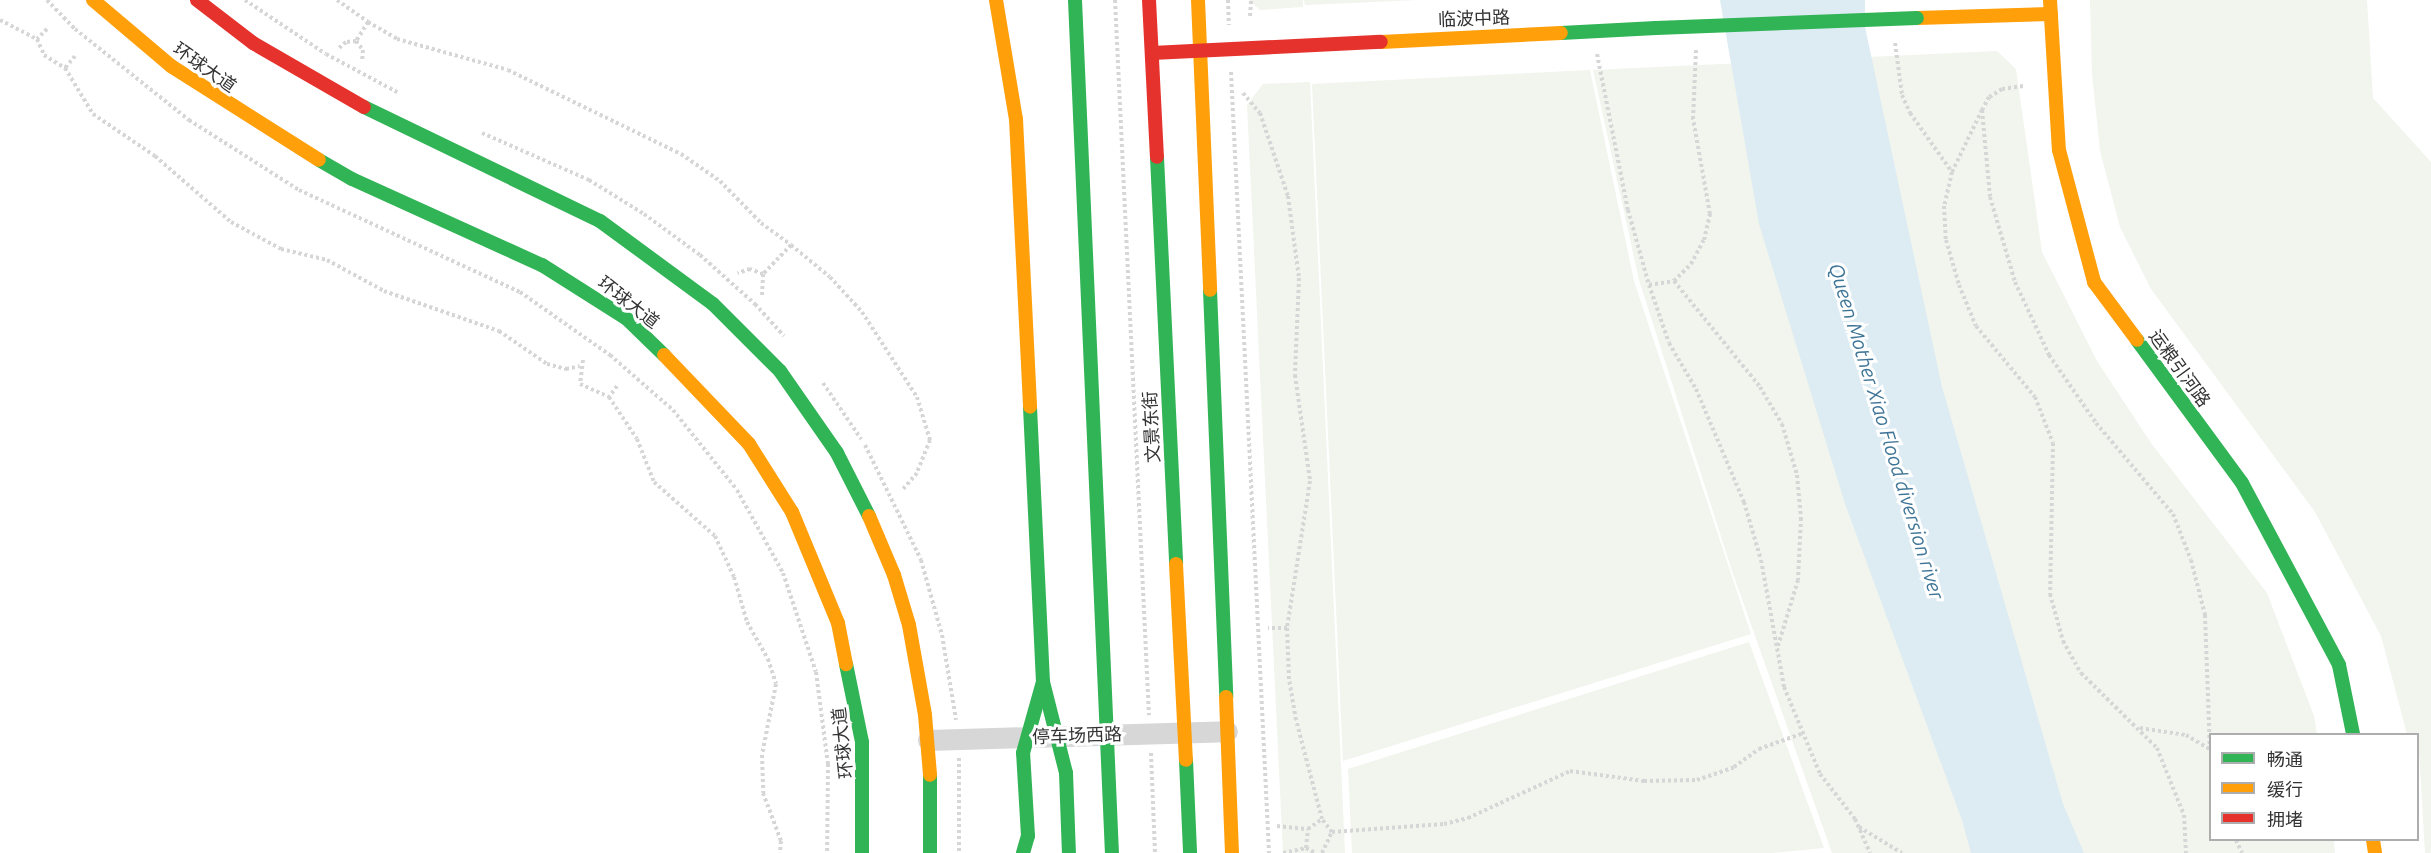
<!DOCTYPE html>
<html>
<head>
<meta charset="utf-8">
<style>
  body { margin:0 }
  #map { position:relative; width:2431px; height:853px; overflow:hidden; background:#fff; font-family:Ubuntu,"Noto Sans SC",sans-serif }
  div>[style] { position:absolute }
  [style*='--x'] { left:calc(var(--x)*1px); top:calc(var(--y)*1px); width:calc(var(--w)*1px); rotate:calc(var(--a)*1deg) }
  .green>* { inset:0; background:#f1f5ed }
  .water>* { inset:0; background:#ddebf3 }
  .path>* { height:4px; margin-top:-2px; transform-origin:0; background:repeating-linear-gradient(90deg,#d6d6d6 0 3px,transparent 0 6px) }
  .street>* { height:21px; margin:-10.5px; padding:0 10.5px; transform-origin:10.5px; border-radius:10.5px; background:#d7d7d7 }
  .fast>* { height:14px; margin:-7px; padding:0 7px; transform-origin:7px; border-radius:7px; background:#30b455 }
  .slow>* { height:14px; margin:-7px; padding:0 7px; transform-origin:7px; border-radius:7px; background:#ff9f0a }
  .jam>* { height:14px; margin:-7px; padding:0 7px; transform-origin:7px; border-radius:7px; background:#e5322d }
  .fast-bridge>* { height:14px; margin:-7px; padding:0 7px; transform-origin:7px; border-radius:7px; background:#30b455 }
  span { translate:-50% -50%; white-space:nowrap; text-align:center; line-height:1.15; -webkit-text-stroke:6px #fff; paint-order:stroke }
  .street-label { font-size:18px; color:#333 }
  .water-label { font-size:20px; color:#3f7597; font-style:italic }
  .legend { position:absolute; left:2209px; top:733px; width:210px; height:108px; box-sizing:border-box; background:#fff; border:2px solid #adadad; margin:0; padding:8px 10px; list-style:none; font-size:18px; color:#333 }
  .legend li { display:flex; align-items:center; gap:12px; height:30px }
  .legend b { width:30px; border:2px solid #adadad }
</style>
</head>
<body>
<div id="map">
  <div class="green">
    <i style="clip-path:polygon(1249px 0,1303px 0,1303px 7px,1260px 10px)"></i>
    <i style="clip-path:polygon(1304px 0,1418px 0,1305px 5px)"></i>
    <i style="clip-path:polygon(2090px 0,2367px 0,2373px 98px,2431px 162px,2431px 853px,2425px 853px,2418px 734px,2407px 734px,2381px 636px,2315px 512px,2151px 289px,2120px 227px,2100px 151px,2092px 73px)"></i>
    <i style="clip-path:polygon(1997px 51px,2016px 69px,2042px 252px,2097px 361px,2151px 443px,2267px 593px,2314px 716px,2317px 734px,2210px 734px,2210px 840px,2334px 840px,2335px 853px,1832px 853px,1732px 571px,1639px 280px,1593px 70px)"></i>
    <i style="clip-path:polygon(1590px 70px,1634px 281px,1751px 634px,1343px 761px,1312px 84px)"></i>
    <i style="clip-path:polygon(1310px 82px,1345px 853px,1283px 853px,1247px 105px,1263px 84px)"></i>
    <i style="clip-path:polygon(1749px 642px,1824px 848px,1773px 853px,1352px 853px,1348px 769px)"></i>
  </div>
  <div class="water">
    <i style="clip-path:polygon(1720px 0,1865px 0,1865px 27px,1942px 387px,2063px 804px,2084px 853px,1971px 853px,1962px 820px,1845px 504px,1759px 224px)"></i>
  </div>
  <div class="path">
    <i style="--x:47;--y:0;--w:40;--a:46"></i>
    <i style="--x:75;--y:29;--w:146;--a:38.6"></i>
    <i style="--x:189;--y:120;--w:130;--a:32.5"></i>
    <i style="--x:299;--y:190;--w:243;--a:24.8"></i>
    <i style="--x:520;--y:292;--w:110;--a:35"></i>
    <i style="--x:610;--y:355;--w:84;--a:41.1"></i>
    <i style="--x:673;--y:410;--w:102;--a:51.3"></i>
    <i style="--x:737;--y:490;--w:95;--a:61"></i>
    <i style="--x:783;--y:573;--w:104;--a:71.6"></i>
    <i style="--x:816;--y:672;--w:93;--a:82.6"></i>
    <i style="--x:828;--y:764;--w:89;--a:90.6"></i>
    <i style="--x:245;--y:0;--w:97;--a:33.7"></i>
    <i style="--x:326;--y:54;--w:81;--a:28.2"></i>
    <i style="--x:337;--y:0;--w:38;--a:35"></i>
    <i style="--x:368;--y:22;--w:22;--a:122"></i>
    <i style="--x:356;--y:41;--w:10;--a:174"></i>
    <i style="--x:346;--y:42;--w:11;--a:139"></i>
    <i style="--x:1115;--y:0;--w:716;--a:87.28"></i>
    <i style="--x:1228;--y:0;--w:25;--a:88"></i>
    <i style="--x:1250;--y:16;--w:16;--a:-86"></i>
    <i style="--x:0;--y:20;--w:42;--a:27.2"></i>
    <i style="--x:368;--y:22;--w:34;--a:30"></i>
    <i style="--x:397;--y:39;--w:115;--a:15.6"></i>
    <i style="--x:508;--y:70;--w:192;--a:25.9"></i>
    <i style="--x:681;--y:154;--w:47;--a:34.7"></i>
    <i style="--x:720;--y:181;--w:59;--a:45.7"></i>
    <i style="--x:761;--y:223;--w:37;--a:36"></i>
    <i style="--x:791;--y:245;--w:40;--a:134"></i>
    <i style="--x:763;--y:274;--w:14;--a:-159"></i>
    <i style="--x:750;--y:269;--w:13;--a:162"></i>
    <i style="--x:47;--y:29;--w:14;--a:135"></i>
    <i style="--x:37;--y:39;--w:17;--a:66"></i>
    <i style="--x:44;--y:55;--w:25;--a:32"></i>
    <i style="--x:356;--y:41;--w:11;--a:52"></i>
    <i style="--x:363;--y:50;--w:12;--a:95"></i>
    <i style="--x:1895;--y:43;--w:52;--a:82.3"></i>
    <i style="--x:1902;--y:95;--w:20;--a:66"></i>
    <i style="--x:1910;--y:113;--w:72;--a:54.6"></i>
    <i style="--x:1952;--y:172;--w:69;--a:-64.2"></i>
    <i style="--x:1597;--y:54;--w:159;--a:78.8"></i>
    <i style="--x:1628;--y:210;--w:78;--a:74.4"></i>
    <i style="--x:1649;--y:285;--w:61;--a:71"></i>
    <i style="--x:1669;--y:343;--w:53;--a:59.6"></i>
    <i style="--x:1696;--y:389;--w:123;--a:67"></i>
    <i style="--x:1744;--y:502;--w:60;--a:73.7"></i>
    <i style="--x:1761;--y:560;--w:129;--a:79.7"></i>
    <i style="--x:1784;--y:687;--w:94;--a:67.5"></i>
    <i style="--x:1820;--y:774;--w:57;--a:52.1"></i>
    <i style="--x:1855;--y:819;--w:37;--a:66"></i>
    <i style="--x:75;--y:56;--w:16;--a:130"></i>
    <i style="--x:65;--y:68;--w:54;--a:58.7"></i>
    <i style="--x:93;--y:114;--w:75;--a:34.1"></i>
    <i style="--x:155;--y:156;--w:101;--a:41"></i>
    <i style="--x:231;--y:222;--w:57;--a:28.4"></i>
    <i style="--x:281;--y:249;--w:47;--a:13.4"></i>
    <i style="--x:327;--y:260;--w:65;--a:28.5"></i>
    <i style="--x:384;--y:291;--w:122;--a:19.2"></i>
    <i style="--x:499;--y:331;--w:58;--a:34.5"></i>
    <i style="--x:547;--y:364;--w:20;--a:15"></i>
    <i style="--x:566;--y:369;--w:14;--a:-12"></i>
    <i style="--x:1231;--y:72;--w:782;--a:87.21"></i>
    <i style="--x:2023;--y:86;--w:21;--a:172"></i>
    <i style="--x:2002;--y:89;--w:15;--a:148"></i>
    <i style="--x:1989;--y:97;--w:15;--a:118"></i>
    <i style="--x:1982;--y:110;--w:87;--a:84.7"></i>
    <i style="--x:1990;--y:197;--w:89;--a:73.6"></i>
    <i style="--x:2015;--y:282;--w:81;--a:65"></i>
    <i style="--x:2049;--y:355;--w:83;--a:55.3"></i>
    <i style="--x:2096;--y:423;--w:119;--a:49.8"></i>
    <i style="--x:2173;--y:514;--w:49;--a:68.6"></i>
    <i style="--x:2191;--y:560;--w:57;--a:75.7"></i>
    <i style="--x:2205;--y:615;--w:137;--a:87.9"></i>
    <i style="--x:1243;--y:93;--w:26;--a:50"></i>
    <i style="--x:1260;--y:113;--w:88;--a:71.4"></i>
    <i style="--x:1288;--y:196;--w:83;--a:82.4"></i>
    <i style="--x:1299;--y:278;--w:97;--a:92.4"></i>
    <i style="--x:1295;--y:375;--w:107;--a:81.9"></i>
    <i style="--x:1310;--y:481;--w:149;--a:98.9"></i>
    <i style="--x:1287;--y:628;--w:19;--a:180"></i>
    <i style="--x:482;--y:133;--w:117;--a:23.7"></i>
    <i style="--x:589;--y:180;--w:65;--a:31.7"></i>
    <i style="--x:644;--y:214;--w:69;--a:36.2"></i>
    <i style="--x:700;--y:255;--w:74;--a:41.7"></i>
    <i style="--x:755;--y:304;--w:43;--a:47.8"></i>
    <i style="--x:1952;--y:172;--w:35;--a:103"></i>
    <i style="--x:1944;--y:206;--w:34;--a:87"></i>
    <i style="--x:1946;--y:240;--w:47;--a:73.9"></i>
    <i style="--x:1959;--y:285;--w:44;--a:67.5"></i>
    <i style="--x:1976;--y:326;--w:92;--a:50.3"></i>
    <i style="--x:2035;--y:397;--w:49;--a:68.6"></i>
    <i style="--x:2053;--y:443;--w:151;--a:91.1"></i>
    <i style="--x:2050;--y:594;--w:49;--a:74.5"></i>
    <i style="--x:2063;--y:641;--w:37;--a:61"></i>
    <i style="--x:2081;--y:673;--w:107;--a:44.6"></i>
    <i style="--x:2157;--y:748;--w:72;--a:68.1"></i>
    <i style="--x:2184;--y:815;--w:38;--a:87"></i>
    <i style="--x:791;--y:245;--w:50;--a:39.4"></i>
    <i style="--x:830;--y:277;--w:47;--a:47.6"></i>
    <i style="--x:862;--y:312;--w:101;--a:57.1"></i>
    <i style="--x:917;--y:397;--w:45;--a:73.2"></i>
    <i style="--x:930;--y:440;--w:35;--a:112"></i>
    <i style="--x:917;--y:473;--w:21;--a:131"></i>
    <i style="--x:1674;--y:281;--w:136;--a:50.9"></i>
    <i style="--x:1760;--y:387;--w:43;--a:59.3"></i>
    <i style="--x:1782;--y:424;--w:53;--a:73.6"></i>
    <i style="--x:1797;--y:475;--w:43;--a:84.7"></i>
    <i style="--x:1801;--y:518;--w:62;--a:92.8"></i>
    <i style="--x:1798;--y:580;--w:69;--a:106.9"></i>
    <i style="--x:1649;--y:285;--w:25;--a:-9"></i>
    <i style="--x:1674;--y:281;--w:24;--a:-45"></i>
    <i style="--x:1691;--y:264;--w:27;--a:-62"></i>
    <i style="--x:1704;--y:240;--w:27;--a:-77"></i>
    <i style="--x:1710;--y:214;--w:97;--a:-100.1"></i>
    <i style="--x:1693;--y:119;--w:69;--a:-87.5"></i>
    <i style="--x:762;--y:295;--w:21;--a:-87"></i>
    <i style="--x:583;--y:360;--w:24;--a:97"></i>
    <i style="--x:580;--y:384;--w:32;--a:24"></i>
    <i style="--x:823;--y:383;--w:68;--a:55.8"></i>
    <i style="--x:617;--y:386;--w:14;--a:126"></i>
    <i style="--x:609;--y:397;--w:50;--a:56.3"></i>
    <i style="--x:637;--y:439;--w:46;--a:68.4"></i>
    <i style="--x:654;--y:482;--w:81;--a:41.5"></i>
    <i style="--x:715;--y:536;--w:45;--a:65.1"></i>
    <i style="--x:734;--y:577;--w:47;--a:73.9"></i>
    <i style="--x:747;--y:622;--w:43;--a:60.4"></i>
    <i style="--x:768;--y:659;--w:26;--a:72"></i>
    <i style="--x:776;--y:684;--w:72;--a:101.2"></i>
    <i style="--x:762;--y:755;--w:38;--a:88"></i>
    <i style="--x:763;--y:793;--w:51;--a:69.4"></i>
    <i style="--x:781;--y:841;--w:12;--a:95"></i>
    <i style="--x:865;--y:445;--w:128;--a:64"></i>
    <i style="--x:921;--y:560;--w:78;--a:74.4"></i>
    <i style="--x:942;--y:635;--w:86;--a:80.6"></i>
    <i style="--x:2140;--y:728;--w:47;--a:8.7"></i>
    <i style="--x:2186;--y:735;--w:27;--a:31"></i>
    <i style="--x:1151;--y:753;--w:100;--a:87.7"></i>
    <i style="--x:959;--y:758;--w:95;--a:90"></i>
    <i style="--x:1277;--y:826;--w:31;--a:6"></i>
    <i style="--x:1308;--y:829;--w:17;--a:-36"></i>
    <i style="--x:1322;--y:819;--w:102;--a:-104.7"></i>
    <i style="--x:1296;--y:720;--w:42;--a:-99.7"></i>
    <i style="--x:1289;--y:679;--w:51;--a:-92.2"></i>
    <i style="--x:1859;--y:827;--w:50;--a:31.2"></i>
    <i style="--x:1332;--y:832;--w:112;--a:-4.1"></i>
    <i style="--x:1444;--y:824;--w:25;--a:-14"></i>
    <i style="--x:1468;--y:818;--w:112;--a:-24.7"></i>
    <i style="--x:1570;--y:771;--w:75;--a:7.7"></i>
    <i style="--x:1644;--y:781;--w:53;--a:-1.1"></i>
    <i style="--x:1697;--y:780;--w:39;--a:-19"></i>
    <i style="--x:1734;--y:767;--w:31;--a:-36"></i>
    <i style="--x:1759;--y:749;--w:45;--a:-19.7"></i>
    <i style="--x:2236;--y:840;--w:14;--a:65"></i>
    <i style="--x:1306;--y:848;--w:10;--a:29"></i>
    <i style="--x:1283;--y:853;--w:24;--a:-12"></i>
    <i style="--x:1306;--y:848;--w:19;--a:-84"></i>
    <i style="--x:1322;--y:853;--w:23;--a:-65"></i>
    <i style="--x:1332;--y:832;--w:16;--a:-128"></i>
  </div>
  <div class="street">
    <i style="--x:928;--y:740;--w:299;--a:-1.7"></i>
  </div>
  <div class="fast">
    <i style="--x:1075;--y:0;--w:854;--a:87.52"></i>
    <i style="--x:1561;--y:33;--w:95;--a:-3"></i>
    <i style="--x:364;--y:107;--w:262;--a:25.8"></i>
    <i style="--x:600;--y:221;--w:140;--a:36.3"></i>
    <i style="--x:713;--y:304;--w:95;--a:45"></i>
    <i style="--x:780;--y:371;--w:100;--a:55.2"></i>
    <i style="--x:837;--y:453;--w:71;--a:63.1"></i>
    <i style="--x:1157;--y:157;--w:407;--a:87.3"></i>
    <i style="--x:319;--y:160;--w:38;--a:30"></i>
    <i style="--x:352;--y:179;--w:209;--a:24.4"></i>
    <i style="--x:542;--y:265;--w:101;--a:32.4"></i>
    <i style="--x:627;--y:319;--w:52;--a:44.2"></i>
    <i style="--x:1210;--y:290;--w:407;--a:87.7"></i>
    <i style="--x:2137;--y:340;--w:177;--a:53.7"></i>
    <i style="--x:2242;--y:483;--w:206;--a:61.9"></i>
    <i style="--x:2339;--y:665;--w:70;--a:78.5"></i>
    <i style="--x:1030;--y:407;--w:275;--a:87.3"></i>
    <i style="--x:1043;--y:682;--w:94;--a:75.8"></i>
    <i style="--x:1066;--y:773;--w:80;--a:87.9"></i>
    <i style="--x:846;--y:664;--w:80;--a:78.4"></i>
    <i style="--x:862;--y:742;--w:111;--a:90"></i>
    <i style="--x:1186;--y:760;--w:93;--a:87.5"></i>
    <i style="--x:930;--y:775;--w:78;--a:90"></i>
    <i style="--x:1023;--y:853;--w:18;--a:-74"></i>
    <i style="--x:1028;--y:836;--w:83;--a:-93.4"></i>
    <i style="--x:1023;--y:753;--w:74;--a:-74.3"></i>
  </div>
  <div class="slow">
    <i style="--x:93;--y:0;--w:102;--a:40.2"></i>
    <i style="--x:171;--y:66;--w:175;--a:32.4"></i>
    <i style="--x:996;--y:0;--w:121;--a:80.5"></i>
    <i style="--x:1016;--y:119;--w:288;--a:87.2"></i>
    <i style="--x:1198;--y:0;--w:290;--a:87.6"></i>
    <i style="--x:2050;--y:0;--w:150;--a:86.6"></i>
    <i style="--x:2059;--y:150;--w:137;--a:75.1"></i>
    <i style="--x:2094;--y:282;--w:72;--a:53.4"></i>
    <i style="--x:1917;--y:18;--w:134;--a:-1.7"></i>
    <i style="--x:1381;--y:42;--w:180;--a:-2.9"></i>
    <i style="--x:664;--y:355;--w:123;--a:46.3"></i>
    <i style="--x:749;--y:444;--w:80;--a:57.7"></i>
    <i style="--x:792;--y:512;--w:120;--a:67.5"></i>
    <i style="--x:838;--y:623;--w:42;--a:79"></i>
    <i style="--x:869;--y:516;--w:64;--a:67"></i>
    <i style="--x:894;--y:575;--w:52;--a:73.3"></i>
    <i style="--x:909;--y:625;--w:91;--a:79.9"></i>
    <i style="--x:925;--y:715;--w:60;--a:85.2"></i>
    <i style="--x:1176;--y:564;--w:196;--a:87.1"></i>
    <i style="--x:1226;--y:697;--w:156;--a:87.8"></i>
    <i style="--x:2373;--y:840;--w:13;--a:81"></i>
  </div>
  <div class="jam">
    <i style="--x:197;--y:0;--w:71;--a:37.5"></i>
    <i style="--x:253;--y:43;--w:128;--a:30"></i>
    <i style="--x:1149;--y:0;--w:157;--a:87.1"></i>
    <i style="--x:1152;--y:53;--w:229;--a:-2.8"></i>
  </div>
  <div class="fast-bridge">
    <i style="--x:1656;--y:28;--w:261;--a:-2.2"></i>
  </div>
  <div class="street-label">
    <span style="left:1474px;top:18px;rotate:-2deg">临波中路</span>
    <span style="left:205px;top:67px;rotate:35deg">环球大道</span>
    <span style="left:629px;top:302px;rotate:38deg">环球大道</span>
    <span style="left:2180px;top:368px;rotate:54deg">运粮引河路</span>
    <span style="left:1151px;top:427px;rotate:-93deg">文景东街</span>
    <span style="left:1077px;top:735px;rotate:-2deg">停车场西路</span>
    <span style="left:842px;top:743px;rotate:-96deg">环球大道</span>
  </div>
  <div class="water-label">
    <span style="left:1887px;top:431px;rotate:73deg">Queen Mother Xiao Flood diversion river</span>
  </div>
  <ul class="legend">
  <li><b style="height:8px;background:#30b455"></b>畅通</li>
  <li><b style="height:8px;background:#ff9f0a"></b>缓行</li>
  <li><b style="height:8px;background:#e5322d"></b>拥堵</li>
  </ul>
</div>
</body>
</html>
